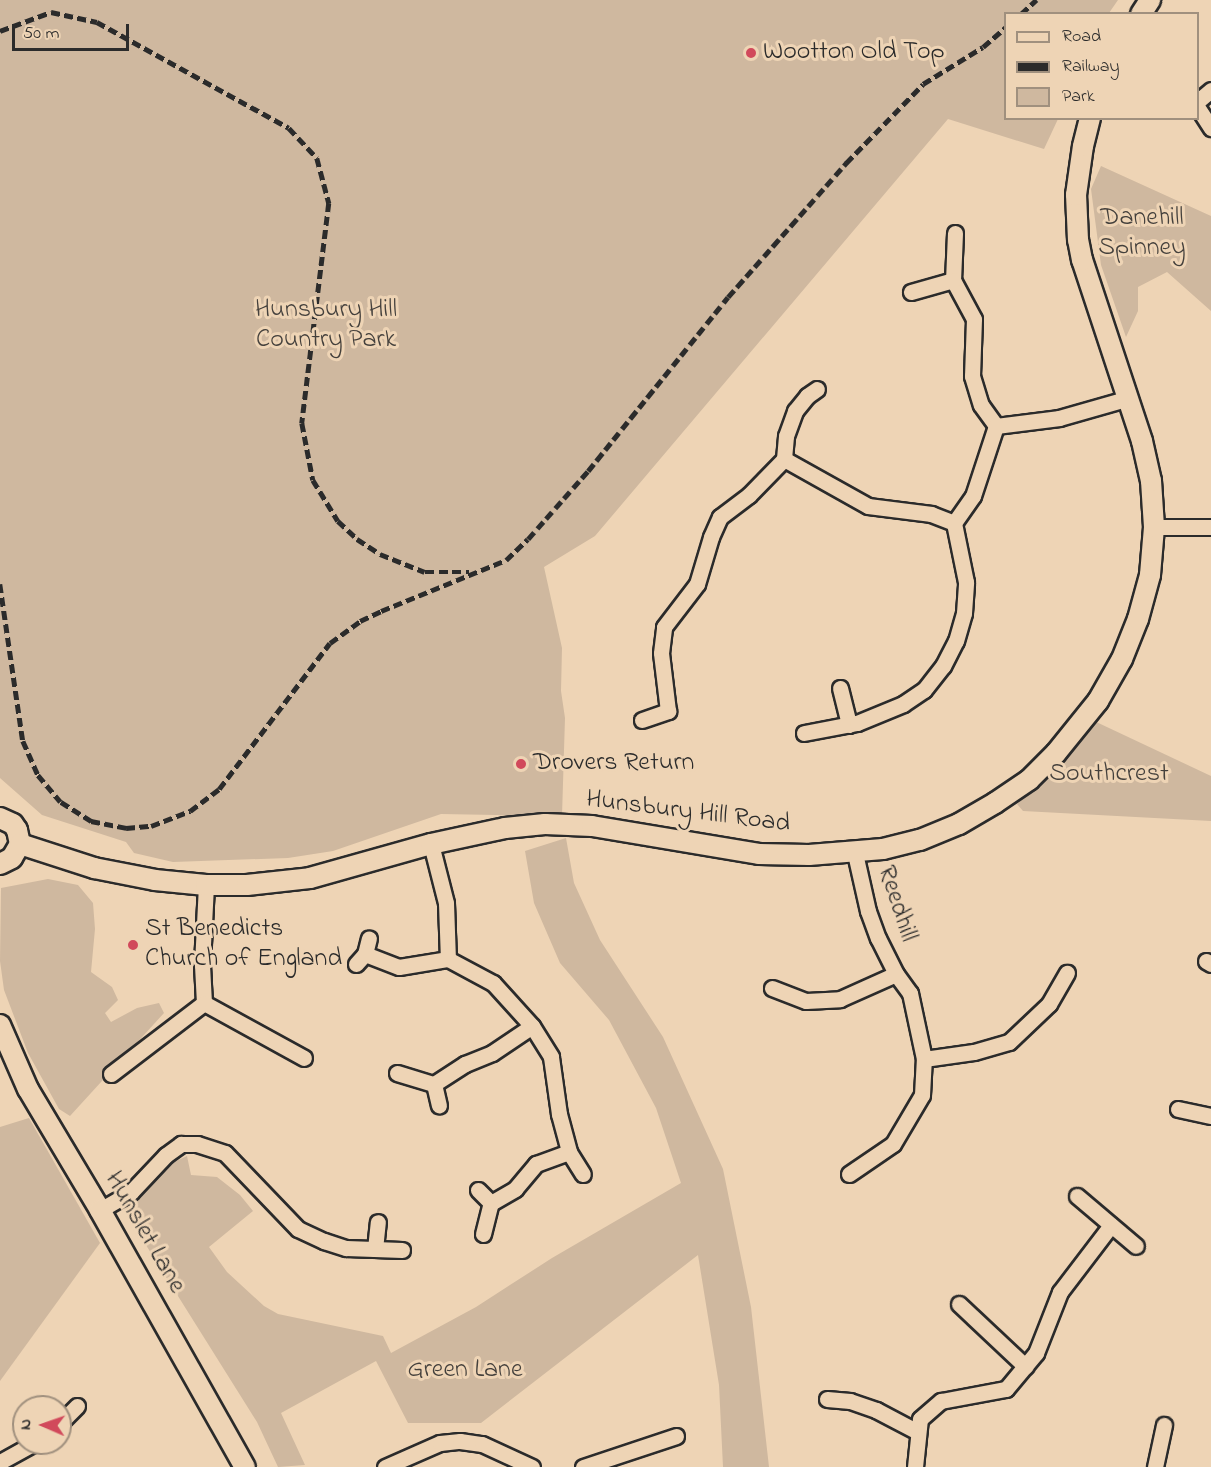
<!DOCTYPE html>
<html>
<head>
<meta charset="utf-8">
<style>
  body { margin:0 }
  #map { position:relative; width:1211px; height:1467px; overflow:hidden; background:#eed4b5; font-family:"Indie Flower",sans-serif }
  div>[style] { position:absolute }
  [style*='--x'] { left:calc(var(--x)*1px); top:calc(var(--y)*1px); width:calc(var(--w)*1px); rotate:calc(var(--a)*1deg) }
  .green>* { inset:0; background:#cfb89f }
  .roads { filter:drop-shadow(2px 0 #2b2b2b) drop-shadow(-2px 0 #2b2b2b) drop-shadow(0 2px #2b2b2b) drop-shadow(0 -2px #2b2b2b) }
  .street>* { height:15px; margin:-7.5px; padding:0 7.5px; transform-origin:7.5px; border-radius:7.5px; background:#eed4b5 }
  .secondary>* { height:20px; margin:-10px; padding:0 10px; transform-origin:10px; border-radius:10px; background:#eed4b5 }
  .rail>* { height:4.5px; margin-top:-2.25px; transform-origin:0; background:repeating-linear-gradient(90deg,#2b2b2b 0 9px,transparent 0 13.5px) }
  .dots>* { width:16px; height:16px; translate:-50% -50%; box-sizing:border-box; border:3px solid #eed4b5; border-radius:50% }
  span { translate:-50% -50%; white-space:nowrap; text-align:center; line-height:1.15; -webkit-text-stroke:6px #eed4b5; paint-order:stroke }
  .poi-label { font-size:26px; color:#2b2b2b }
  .left { translate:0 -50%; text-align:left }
  .park-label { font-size:26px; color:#44403c }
  .street-label { font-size:26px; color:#2b2b2b }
  .legend { position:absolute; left:1004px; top:12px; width:195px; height:108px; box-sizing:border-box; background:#eed4b5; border:2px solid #a0907e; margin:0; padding:8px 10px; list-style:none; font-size:18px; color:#2b2b2b }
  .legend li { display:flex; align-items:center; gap:12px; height:30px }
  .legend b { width:30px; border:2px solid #a0907e }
  .north { position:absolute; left:12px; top:1395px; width:60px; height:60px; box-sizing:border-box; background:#eed4b5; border:2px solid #a0907e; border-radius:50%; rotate:272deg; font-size:16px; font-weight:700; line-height:24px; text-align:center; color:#2b2b2b }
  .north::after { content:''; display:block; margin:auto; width:21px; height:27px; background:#d1495b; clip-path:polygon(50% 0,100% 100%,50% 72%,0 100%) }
  .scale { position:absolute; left:12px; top:24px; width:117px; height:27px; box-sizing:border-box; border:3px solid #2b2b2b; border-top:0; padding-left:8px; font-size:18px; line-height:21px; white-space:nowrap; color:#2b2b2b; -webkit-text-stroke:4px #eed4b5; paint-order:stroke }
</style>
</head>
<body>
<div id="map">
  <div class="green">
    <i style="clip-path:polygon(0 0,1118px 0,1109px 13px,1006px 14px,1006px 118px,1058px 119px,1044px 149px,948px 119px,595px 536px,544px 567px,562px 648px,561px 691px,565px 718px,562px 816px,441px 814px,333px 851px,288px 858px,173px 862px,134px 853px,126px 842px,42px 815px,0 778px)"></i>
    <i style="clip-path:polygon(1101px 166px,1211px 216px,1211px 311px,1167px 272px,1138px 287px,1138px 311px,1126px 337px,1101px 265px,1091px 189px)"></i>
    <i style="clip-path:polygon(1092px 720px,1211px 776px,1211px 821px,1023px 811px,1017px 804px,1077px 745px)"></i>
    <i style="clip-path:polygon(566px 838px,574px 883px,600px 940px,663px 1037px,723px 1169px,751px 1307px,769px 1467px,723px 1467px,719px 1385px,698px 1255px,481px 1423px,408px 1423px,376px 1361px,281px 1413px,305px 1465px,278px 1467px,257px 1422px,124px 1210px,172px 1163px,187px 1156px,191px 1175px,217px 1177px,240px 1195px,253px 1211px,209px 1247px,227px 1272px,264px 1306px,278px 1314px,383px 1336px,391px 1353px,476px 1307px,552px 1258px,681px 1183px,656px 1108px,609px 1020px,560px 963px,534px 903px,525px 851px)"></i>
    <i style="clip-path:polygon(48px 879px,78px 885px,93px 903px,95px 929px,91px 972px,112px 987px,118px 1000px,105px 1013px,111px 1022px,137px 1008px,159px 1003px,164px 1013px,70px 1116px,59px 1109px,28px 1053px,4px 990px,0 961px,1px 888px)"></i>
    <i style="clip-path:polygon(29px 1118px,100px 1243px,0 1381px,0 1127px)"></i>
  </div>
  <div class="roads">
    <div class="street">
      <i style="--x:1198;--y:101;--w:17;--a:-40"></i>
      <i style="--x:1198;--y:108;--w:24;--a:57"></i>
      <i style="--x:955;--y:233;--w:47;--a:92.4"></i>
      <i style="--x:953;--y:280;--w:44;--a:61.7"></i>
      <i style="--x:974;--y:319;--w:57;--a:92"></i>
      <i style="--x:972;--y:376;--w:30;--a:73"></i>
      <i style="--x:981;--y:405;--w:26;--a:54"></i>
      <i style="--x:911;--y:292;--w:44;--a:-15.9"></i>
      <i style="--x:996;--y:426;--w:64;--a:-7.2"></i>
      <i style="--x:1059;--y:418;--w:73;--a:-15.9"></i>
      <i style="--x:784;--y:459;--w:96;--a:29.2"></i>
      <i style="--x:868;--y:506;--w:64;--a:7.2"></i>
      <i style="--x:931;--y:514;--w:25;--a:21"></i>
      <i style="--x:954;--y:523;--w:33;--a:-55"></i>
      <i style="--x:973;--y:496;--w:74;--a:-71.8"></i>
      <i style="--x:1154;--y:527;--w:57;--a:0"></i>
      <i style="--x:840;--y:688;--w:38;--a:76"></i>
      <i style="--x:642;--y:720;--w:28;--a:-19"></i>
      <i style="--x:668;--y:711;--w:58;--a:-96.9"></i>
      <i style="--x:661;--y:653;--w:26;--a:-83"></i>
      <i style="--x:664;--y:627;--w:54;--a:-52.5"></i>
      <i style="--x:697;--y:584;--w:49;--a:-73.4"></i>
      <i style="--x:711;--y:537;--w:22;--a:-66"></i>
      <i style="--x:720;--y:517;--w:36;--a:-37"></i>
      <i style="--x:749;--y:495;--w:50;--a:-45.8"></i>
      <i style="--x:784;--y:459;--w:23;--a:-85"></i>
      <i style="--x:786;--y:436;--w:27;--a:-70"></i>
      <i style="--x:795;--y:411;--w:19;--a:-51"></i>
      <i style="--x:807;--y:396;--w:12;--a:-35"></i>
      <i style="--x:804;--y:733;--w:54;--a:-10.7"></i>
      <i style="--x:857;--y:723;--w:50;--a:-22.4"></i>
      <i style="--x:903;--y:704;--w:25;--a:-34"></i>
      <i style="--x:924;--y:690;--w:31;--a:-52"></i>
      <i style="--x:943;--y:666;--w:28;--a:-63"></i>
      <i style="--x:956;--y:641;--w:29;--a:-74"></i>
      <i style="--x:964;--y:613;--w:31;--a:-86"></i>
      <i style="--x:966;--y:582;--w:60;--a:-101.5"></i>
      <i style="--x:431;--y:844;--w:61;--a:75.7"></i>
      <i style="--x:446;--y:903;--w:56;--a:88"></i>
      <i style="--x:854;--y:849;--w:64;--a:77.3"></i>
      <i style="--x:868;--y:911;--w:29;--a:70"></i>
      <i style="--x:878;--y:938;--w:40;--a:63.4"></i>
      <i style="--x:896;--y:974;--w:24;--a:54"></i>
      <i style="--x:910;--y:993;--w:67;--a:78"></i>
      <i style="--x:206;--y:885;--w:80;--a:92.9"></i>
      <i style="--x:202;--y:965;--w:38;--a:87"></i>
      <i style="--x:204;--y:1003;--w:114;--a:28.8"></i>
      <i style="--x:365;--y:954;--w:36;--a:21"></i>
      <i style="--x:399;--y:967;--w:50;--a:-9.3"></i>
      <i style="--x:448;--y:959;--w:51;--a:28.1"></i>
      <i style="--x:493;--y:983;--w:58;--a:47.8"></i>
      <i style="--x:532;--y:1026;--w:36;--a:58"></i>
      <i style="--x:551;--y:1057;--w:58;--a:82"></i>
      <i style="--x:559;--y:1114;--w:39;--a:75"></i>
      <i style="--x:569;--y:1152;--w:26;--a:58"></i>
      <i style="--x:1206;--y:961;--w:6;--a:31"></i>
      <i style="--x:356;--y:964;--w:13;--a:-48"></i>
      <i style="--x:365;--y:954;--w:16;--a:-76"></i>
      <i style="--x:772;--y:988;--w:36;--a:21"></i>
      <i style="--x:806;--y:1001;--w:34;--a:-3"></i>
      <i style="--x:840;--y:999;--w:61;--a:-24.1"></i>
      <i style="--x:397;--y:1073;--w:39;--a:17"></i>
      <i style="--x:434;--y:1084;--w:37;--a:-33"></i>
      <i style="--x:465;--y:1064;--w:29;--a:-22"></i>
      <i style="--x:492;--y:1053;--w:48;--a:-34"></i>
      <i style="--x:111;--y:1074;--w:117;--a:-37.4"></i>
      <i style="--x:434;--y:1084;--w:22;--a:77"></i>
      <i style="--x:1178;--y:1109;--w:34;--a:12"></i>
      <i style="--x:849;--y:1174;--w:53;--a:-34.3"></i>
      <i style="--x:893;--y:1144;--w:57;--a:-59.4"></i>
      <i style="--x:922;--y:1095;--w:36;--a:-87"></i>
      <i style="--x:924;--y:1059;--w:50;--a:-8"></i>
      <i style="--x:974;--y:1052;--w:36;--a:-16"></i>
      <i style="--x:1009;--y:1042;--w:55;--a:-43.5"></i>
      <i style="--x:1049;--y:1004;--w:36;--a:-60"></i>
      <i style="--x:478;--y:1190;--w:18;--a:45"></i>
      <i style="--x:1077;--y:1196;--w:77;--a:40.3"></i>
      <i style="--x:100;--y:1210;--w:36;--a:-30"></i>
      <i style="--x:131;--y:1192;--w:51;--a:-46.6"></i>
      <i style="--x:166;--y:1155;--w:19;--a:-36"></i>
      <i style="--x:181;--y:1144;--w:16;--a:0"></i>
      <i style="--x:197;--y:1144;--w:29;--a:18"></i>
      <i style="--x:225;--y:1153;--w:105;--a:46.2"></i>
      <i style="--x:298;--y:1229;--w:29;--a:25"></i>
      <i style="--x:324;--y:1241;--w:23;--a:18"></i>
      <i style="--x:346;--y:1248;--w:56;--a:2"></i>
      <i style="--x:483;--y:1234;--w:32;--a:-76"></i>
      <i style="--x:491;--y:1203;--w:28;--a:-30"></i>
      <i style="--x:515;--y:1189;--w:33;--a:-50"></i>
      <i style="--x:536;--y:1164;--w:35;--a:-20"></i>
      <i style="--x:375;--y:1249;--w:27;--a:-84"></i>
      <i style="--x:959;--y:1304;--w:91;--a:43.2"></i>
      <i style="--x:827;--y:1399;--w:23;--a:5"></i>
      <i style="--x:850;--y:1401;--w:28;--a:19"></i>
      <i style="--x:876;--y:1410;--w:47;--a:27.6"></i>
      <i style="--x:60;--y:1423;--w:24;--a:-45"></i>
      <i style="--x:0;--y:1462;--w:39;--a:-29"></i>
      <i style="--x:385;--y:1467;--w:60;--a:-23.6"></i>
      <i style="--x:440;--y:1443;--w:20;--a:-6"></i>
      <i style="--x:460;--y:1441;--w:22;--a:8"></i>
      <i style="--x:482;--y:1444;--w:55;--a:24.7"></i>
      <i style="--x:583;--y:1467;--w:98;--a:-18.4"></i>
      <i style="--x:915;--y:1467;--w:48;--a:-84.1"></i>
      <i style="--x:920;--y:1419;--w:28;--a:-41"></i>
      <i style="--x:941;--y:1401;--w:66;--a:-10.5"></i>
      <i style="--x:1006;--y:1389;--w:47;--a:-50.2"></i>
      <i style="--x:1036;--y:1353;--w:66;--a:-68.5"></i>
      <i style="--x:1060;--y:1292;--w:84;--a:-52.7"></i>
      <i style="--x:1155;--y:1467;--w:43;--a:-77.9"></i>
    </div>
    <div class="secondary">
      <i style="--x:1141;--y:14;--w:17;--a:-57"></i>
      <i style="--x:0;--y:818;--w:14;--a:25"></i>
      <i style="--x:13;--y:824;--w:7;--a:56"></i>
      <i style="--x:17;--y:830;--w:14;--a:78"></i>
      <i style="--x:20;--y:844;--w:16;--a:120"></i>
      <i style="--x:12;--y:858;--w:13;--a:153"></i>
      <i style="--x:20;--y:844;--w:78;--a:18"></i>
      <i style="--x:94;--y:868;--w:62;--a:11.1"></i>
      <i style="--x:155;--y:880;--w:51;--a:5.6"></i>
      <i style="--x:206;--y:885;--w:41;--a:0"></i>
      <i style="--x:247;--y:885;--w:63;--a:-6.3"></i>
      <i style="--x:310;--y:878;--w:126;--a:-15.7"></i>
      <i style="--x:431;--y:844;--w:76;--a:-12.2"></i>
      <i style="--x:505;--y:828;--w:40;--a:-5.7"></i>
      <i style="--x:545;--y:824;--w:47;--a:2.4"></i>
      <i style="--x:592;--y:826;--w:169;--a:9.5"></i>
      <i style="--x:759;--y:854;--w:50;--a:1.1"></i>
      <i style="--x:809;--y:855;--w:74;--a:-4.6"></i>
      <i style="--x:883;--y:849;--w:38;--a:-14"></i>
      <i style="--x:920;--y:840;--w:42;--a:-22.3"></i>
      <i style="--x:959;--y:824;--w:42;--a:-30.3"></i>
      <i style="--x:995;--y:803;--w:41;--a:-34.1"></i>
      <i style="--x:1029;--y:780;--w:38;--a:-45"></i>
      <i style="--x:1056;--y:753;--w:67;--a:-51.1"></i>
      <i style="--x:1098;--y:701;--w:48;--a:-60.3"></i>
      <i style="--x:1122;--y:659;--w:43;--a:-68.2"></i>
      <i style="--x:1138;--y:619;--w:46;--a:-74.7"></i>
      <i style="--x:1150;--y:575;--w:48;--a:-85.2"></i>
      <i style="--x:1154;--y:527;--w:46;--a:-93.7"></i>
      <i style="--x:1151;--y:481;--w:41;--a:-102.7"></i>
      <i style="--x:1142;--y:441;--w:191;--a:-108.3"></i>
      <i style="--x:1082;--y:260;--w:20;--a:-101"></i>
      <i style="--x:1078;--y:240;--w:45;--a:-92.5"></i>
      <i style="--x:1076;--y:195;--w:49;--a:-81.9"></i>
      <i style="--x:1083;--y:146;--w:29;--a:-76"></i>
      <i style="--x:0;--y:1025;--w:70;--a:66.4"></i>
      <i style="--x:28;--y:1089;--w:141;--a:59.2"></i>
      <i style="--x:100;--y:1210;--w:295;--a:60.6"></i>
    </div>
  </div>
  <div class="rail">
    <i style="--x:1021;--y:14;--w:21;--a:-43"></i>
    <i style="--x:0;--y:31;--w:54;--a:-20.4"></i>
    <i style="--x:51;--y:12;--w:47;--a:12.3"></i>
    <i style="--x:97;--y:22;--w:219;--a:28.9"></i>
    <i style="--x:289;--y:128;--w:41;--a:47"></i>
    <i style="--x:317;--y:158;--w:47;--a:75.1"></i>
    <i style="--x:329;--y:203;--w:222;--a:97"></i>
    <i style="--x:302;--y:423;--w:58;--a:79.1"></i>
    <i style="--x:313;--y:480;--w:48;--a:58.6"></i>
    <i style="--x:338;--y:521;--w:26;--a:43"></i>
    <i style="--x:357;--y:539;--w:27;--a:33"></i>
    <i style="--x:380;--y:554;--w:48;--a:21.8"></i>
    <i style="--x:425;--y:572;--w:44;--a:0"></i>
    <i style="--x:0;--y:584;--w:159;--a:81.7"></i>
    <i style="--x:23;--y:741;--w:37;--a:66"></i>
    <i style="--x:38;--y:775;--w:35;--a:50"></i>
    <i style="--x:61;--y:802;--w:36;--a:32"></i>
    <i style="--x:91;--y:821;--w:36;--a:11"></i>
    <i style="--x:126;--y:828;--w:25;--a:-5"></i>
    <i style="--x:151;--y:826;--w:42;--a:-21"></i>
    <i style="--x:190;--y:811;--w:36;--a:-37"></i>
    <i style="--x:219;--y:789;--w:183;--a:-52.8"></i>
    <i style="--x:330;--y:643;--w:37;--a:-36"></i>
    <i style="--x:360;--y:621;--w:23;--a:-25"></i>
    <i style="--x:381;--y:611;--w:135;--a:-22.2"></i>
    <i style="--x:506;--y:560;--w:30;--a:-44"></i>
    <i style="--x:528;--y:539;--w:91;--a:-48.6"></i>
    <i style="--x:588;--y:471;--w:223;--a:-51.2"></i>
    <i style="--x:728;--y:297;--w:179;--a:-48.6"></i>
    <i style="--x:846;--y:163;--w:110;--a:-45.7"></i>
    <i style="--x:923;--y:84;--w:70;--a:-31.7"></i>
    <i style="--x:983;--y:47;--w:30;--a:-41"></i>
  </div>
  <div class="dots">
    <i style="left:751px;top:53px;background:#d1495b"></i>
    <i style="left:521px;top:764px;background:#d1495b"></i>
    <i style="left:133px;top:945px;background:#d1495b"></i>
  </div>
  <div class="poi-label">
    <span class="left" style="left:763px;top:53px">Wootton Old Top</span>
    <span class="left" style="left:533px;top:764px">Drovers Return</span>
    <span class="left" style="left:145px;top:945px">St Benedicts<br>Church of England</span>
  </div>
  <div class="park-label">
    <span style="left:1142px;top:234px">Danehill<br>Spinney</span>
    <span style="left:326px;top:326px">Hunsbury Hill<br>Country Park</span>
    <span style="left:1109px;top:775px">Southcrest</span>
    <span style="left:465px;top:1371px">Green Lane</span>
  </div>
  <div class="street-label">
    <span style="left:688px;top:813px;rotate:7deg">Hunsbury Hill Road</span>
    <span style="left:896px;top:904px;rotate:72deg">Reedhill</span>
    <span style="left:144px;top:1233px;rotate:60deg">Hunslet Lane</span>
  </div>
  <ul class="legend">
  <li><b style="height:8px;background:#eed4b5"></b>Road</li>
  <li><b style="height:8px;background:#2b2b2b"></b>Railway</li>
  <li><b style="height:16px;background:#cfb89f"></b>Park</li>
  </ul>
  <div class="north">N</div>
  <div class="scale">50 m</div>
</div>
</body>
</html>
